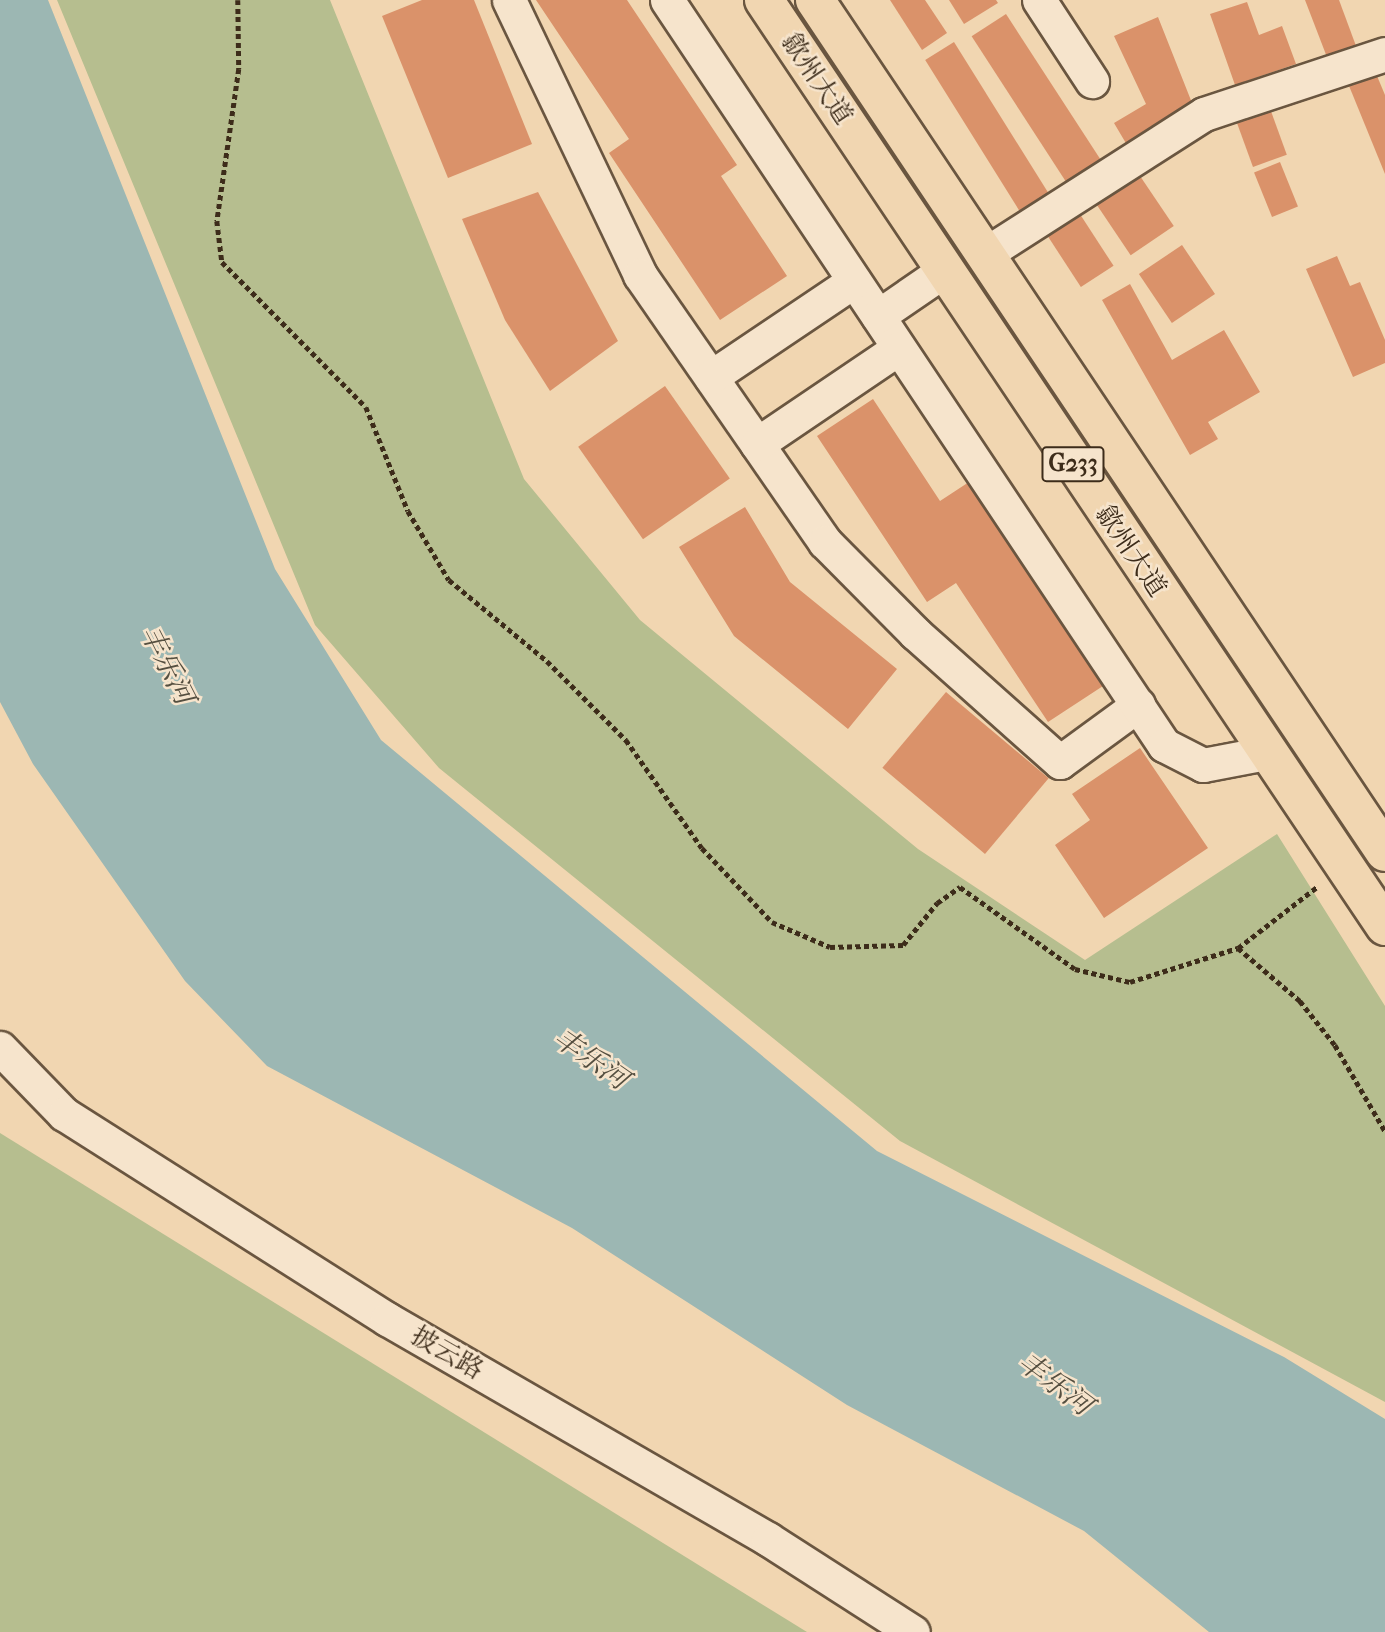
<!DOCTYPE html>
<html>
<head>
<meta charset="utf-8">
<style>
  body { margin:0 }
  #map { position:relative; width:1385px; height:1632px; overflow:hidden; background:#f1d6b1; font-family:"IM FELL French Canon","Noto Serif SC",serif }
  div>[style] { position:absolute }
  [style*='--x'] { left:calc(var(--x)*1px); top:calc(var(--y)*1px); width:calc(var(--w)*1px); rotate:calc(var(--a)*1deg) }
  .green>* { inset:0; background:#b6be8f }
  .water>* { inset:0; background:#9cb7b3 }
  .building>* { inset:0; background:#da926a; transform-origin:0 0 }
  .path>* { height:4.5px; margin-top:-2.25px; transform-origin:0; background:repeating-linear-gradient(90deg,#3d2c1a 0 5px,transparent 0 8.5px) }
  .roads { filter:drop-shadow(2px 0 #6a5640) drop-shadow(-2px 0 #6a5640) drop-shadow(0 2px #6a5640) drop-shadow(0 -2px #6a5640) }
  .minor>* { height:33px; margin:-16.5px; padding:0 16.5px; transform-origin:16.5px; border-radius:16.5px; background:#f6e4cc }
  .highway>* { height:38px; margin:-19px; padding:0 19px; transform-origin:19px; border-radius:19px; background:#f1d6b1 }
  span { translate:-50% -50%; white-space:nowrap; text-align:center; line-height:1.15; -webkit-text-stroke:5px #f6e4cc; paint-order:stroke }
  .shield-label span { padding:2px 5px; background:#f6e4cc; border:2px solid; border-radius:5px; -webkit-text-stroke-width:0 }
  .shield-label { font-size:24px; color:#3d2c1a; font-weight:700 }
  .street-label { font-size:26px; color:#3d2c1a }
  .water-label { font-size:28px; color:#554f40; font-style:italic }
</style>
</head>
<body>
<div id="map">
  <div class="green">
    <i style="clip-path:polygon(57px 0,330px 0,524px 479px,640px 620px,918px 849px,1085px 960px,1277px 834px,1385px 1006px,1385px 1402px,900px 1141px,439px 768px,315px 625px)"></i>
    <i style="clip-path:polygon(0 1133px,807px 1632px,0 1632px)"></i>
  </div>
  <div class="water">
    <i style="clip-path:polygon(0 0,48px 0,275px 569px,381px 740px,877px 1151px,1284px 1357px,1385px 1419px,1385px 1632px,1209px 1632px,1084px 1531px,847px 1405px,572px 1228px,267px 1066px,185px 981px,33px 764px,0 702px)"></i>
  </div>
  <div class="building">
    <i style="clip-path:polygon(422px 0,474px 0,532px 144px,448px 178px,382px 16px)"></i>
    <i style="clip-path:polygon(536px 0,627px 0,737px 165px,721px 176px,787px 276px,720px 320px,609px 153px,629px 139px)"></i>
    <i style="clip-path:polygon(890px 0,925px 0,947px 33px,922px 50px)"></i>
    <i style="clip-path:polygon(949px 0,996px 0,998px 3px,964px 24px)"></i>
    <i style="clip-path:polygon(1305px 0,1339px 0,1359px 54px,1330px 65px)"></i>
    <i style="clip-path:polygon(1247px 2px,1259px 35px,1282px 26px,1296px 64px,1235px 85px,1210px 14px)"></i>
    <i style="left:1006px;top:14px;width:181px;height:41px;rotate:57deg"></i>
    <i style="clip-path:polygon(1158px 17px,1196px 113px,1127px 145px,1114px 123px,1146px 104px,1114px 36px)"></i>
    <i style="left:954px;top:42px;width:182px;height:34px;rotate:58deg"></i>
    <i style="clip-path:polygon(1372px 64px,1385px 95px,1385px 174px,1345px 76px)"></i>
    <i style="left:1268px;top:103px;width:55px;height:36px;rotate:70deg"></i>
    <i style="left:1280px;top:162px;width:48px;height:28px;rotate:68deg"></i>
    <i style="left:1138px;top:173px;width:64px;height:52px;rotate:56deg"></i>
    <i style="clip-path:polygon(538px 192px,618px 341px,550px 391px,505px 320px,462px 219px)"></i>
    <i style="left:1076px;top:208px;width:69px;height:39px;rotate:57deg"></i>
    <i style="left:1182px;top:245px;width:59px;height:52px;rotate:56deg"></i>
    <i style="clip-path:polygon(1337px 256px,1350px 286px,1360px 282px,1385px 340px,1385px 363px,1353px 377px,1306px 269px)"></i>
    <i style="clip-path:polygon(1130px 284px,1172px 360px,1224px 330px,1260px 392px,1208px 422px,1218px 439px,1190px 455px,1102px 300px)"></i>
    <i style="left:665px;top:386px;width:113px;height:106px;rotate:55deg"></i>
    <i style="clip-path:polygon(873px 399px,940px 501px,969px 482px,1103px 686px,1048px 722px,956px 583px,927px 602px,817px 436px)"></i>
    <i style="clip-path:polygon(745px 507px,790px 582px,897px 669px,848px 729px,734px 636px,679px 547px)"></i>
    <i style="left:946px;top:692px;width:134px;height:99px;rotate:40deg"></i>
    <i style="clip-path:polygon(1140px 748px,1208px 848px,1104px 918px,1055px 845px,1090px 820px,1072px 794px)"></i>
  </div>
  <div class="path">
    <i style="--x:238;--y:0;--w:69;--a:89.2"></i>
    <i style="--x:239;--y:69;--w:154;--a:98.2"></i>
    <i style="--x:217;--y:221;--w:41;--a:83"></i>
    <i style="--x:222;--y:262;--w:204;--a:45.2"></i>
    <i style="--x:366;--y:407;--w:112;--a:68"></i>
    <i style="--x:408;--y:511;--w:80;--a:59.3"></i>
    <i style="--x:449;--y:580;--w:127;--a:39.6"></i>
    <i style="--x:547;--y:661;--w:112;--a:45"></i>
    <i style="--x:626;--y:740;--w:132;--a:54.9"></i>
    <i style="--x:702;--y:848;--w:102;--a:46.6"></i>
    <i style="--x:772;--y:922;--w:63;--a:23.3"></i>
    <i style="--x:830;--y:947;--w:73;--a:-1.6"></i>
    <i style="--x:903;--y:945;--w:54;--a:-51"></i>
    <i style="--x:937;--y:903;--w:28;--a:-35"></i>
    <i style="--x:960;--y:887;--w:141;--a:35.5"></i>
    <i style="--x:1075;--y:969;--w:57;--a:13.3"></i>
    <i style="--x:1130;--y:982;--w:113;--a:-17.5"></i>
    <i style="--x:1238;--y:948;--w:100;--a:-37.7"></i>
    <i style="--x:1238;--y:948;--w:82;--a:40.5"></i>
    <i style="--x:1300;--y:1001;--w:56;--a:51.5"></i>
    <i style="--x:1335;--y:1045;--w:99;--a:59.8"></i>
  </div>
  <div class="roads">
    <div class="minor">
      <i style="--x:509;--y:0;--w:305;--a:64.5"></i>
      <i style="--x:640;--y:275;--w:325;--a:55.3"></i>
      <i style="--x:825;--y:542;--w:128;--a:45.3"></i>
      <i style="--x:915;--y:633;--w:194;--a:41.7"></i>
      <i style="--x:1060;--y:762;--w:97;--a:-36.2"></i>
      <i style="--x:667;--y:0;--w:896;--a:56.29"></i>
      <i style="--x:1164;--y:745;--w:44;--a:27.1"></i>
      <i style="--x:1203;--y:765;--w:64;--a:-10.8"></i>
      <i style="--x:1039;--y:0;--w:97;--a:56.8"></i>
      <i style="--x:985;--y:254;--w:260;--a:-32.6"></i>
      <i style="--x:1204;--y:114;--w:191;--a:-18.3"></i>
      <i style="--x:878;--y:316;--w:81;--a:-34.5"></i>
      <i style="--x:711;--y:377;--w:172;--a:-33.9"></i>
      <i style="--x:757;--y:444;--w:171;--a:-34.1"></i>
      <i style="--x:0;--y:1048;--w:92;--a:45.9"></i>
      <i style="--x:64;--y:1114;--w:383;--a:32.4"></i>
      <i style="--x:387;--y:1319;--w:440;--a:30"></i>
      <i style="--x:768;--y:1539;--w:172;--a:32.7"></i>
    </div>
    <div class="highway">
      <i style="--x:764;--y:0;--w:1115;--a:56.15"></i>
      <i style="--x:815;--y:0;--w:1025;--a:56.22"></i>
    </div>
  </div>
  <div class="shield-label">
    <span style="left:1073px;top:464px">G233</span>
  </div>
  <div class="street-label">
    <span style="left:817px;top:79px;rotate:56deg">歙州大道</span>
    <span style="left:1131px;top:551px;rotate:56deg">歙州大道</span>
    <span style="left:447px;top:1353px;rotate:30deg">披云路</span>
  </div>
  <div class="water-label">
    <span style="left:167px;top:665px;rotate:63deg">丰乐河</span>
    <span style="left:591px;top:1059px;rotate:35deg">丰乐河</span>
    <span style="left:1055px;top:1384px;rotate:37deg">丰乐河</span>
  </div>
</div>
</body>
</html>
